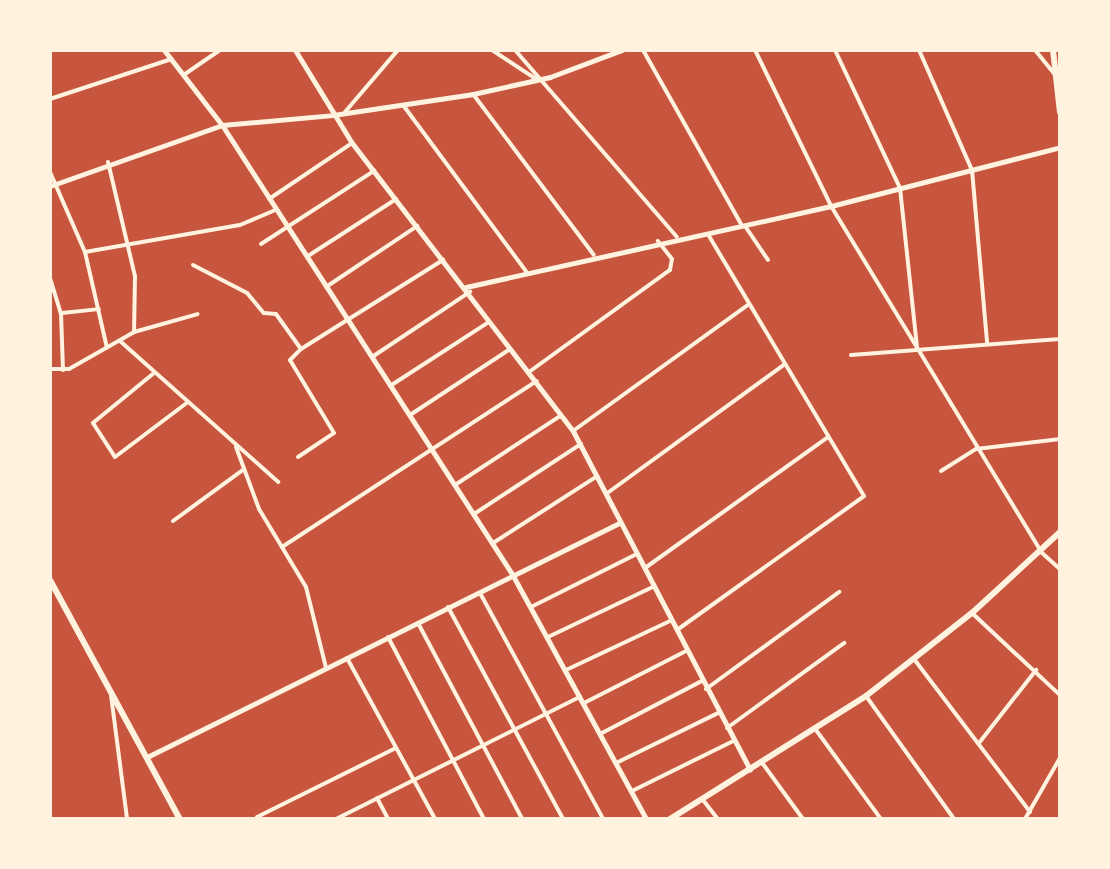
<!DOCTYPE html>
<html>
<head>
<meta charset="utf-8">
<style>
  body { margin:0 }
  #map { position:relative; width:1110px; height:869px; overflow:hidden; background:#c8553d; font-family:Mulish,sans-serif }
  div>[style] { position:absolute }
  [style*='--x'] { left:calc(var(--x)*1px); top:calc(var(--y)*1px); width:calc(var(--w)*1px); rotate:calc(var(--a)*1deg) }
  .minor>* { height:4px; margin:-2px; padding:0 2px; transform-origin:2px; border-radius:2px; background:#fff3e0 }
  .tertiary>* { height:5px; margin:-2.5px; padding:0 2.5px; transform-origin:2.5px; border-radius:2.5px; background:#fff3e0 }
  .secondary>* { height:6px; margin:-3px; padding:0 3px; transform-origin:3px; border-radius:3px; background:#fff3e0 }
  span { translate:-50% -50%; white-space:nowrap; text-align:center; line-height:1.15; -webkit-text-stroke:8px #fff3e0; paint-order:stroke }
  .frame { position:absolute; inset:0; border:52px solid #fff3e0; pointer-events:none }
</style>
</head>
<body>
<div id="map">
  <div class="minor">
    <i style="--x:492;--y:50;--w:53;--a:33.4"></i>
    <i style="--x:515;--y:50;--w:247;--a:49.1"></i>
    <i style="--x:643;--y:50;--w:200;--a:60.6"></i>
    <i style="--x:755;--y:50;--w:174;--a:64"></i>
    <i style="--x:831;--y:206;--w:405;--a:58.7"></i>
    <i style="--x:1041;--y:552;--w:25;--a:42"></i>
    <i style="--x:835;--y:50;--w:153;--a:64.8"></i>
    <i style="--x:900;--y:188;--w:161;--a:83.9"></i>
    <i style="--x:919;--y:50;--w:131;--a:66.2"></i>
    <i style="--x:972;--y:170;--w:173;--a:85"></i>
    <i style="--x:1035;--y:50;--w:40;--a:51"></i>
    <i style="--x:185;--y:74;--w:42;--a:-34.4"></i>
    <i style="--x:473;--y:94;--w:201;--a:53.1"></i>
    <i style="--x:50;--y:99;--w:128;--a:-18.2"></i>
    <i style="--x:403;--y:105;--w:207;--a:53.5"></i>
    <i style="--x:345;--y:112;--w:82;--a:-49.5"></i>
    <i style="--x:108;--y:162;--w:117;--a:76.7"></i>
    <i style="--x:135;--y:276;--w:56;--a:91"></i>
    <i style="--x:50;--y:172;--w:87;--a:66.4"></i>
    <i style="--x:85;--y:252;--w:98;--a:77.1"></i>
    <i style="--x:269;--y:199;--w:100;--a:-34"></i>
    <i style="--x:745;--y:226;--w:41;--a:55.9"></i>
    <i style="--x:261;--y:244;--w:135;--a:-32.9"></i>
    <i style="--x:85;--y:252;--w:157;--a:-9.9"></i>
    <i style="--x:240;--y:225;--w:39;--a:-23"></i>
    <i style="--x:308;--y:256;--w:105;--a:-32.9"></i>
    <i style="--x:193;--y:265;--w:61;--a:27.4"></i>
    <i style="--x:247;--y:293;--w:26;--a:50"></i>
    <i style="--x:264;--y:313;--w:12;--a:5"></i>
    <i style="--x:276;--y:314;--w:43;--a:54.5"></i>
    <i style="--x:301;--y:349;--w:168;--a:-32.1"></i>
    <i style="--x:50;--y:278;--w:37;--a:73"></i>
    <i style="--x:61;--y:313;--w:57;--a:88"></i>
    <i style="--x:326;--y:287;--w:110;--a:-33.8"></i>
    <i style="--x:62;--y:313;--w:37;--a:-6"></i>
    <i style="--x:120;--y:341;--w:212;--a:41.7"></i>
    <i style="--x:851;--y:355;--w:210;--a:-4.4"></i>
    <i style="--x:372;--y:357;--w:118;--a:-33.6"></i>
    <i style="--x:50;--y:369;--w:19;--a:0"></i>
    <i style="--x:69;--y:369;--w:75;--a:-29.6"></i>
    <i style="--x:134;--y:332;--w:66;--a:-15.7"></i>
    <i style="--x:529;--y:372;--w:174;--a:-35.9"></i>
    <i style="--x:670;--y:270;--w:11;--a:-80"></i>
    <i style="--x:672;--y:259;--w:23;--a:-128"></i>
    <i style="--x:154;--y:373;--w:79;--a:140.7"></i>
    <i style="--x:93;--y:423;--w:40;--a:57.1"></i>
    <i style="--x:115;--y:457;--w:91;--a:-37"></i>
    <i style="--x:390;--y:386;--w:118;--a:-32.9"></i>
    <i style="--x:410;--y:415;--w:120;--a:-33.4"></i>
    <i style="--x:573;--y:431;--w:217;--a:-35.8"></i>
    <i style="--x:236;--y:447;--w:66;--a:69.6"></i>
    <i style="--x:259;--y:509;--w:91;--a:58.9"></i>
    <i style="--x:306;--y:587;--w:83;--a:76.1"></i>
    <i style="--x:298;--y:457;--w:43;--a:-33.7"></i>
    <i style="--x:334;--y:433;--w:85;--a:-121.1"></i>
    <i style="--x:290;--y:360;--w:16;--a:-45"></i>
    <i style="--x:941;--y:471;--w:41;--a:-32.2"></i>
    <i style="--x:976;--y:449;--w:85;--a:-6.8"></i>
    <i style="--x:455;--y:485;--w:126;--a:-33.3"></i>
    <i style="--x:606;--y:494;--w:221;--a:-36"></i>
    <i style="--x:474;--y:514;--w:128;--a:-33.2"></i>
    <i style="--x:173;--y:521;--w:87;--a:-36.1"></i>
    <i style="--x:493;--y:543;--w:122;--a:-32.7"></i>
    <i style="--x:282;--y:547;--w:304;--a:-33.1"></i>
    <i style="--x:645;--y:568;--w:225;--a:-35.6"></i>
    <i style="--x:480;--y:593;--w:257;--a:61.4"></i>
    <i style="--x:448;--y:607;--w:241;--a:61.5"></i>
    <i style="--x:531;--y:607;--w:116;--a:-26.6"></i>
    <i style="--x:972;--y:613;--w:120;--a:43"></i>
    <i style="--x:418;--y:623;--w:222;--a:62"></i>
    <i style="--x:677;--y:630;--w:230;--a:-35.6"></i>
    <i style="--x:864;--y:496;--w:305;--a:-120.8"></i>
    <i style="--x:388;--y:637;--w:206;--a:62.2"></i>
    <i style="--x:548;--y:637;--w:116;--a:-25.5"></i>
    <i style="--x:347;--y:658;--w:183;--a:61.3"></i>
    <i style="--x:914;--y:659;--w:192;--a:52.8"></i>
    <i style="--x:566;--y:670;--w:115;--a:-25.2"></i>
    <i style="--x:706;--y:689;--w:165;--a:-36.1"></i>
    <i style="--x:111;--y:695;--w:125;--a:82.6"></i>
    <i style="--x:866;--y:696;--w:151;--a:54.4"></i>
    <i style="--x:584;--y:703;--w:114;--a:-27"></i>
    <i style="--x:727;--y:728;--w:145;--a:-36"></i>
    <i style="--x:816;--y:730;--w:110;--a:53.9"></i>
    <i style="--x:600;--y:734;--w:115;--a:-27.5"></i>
    <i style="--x:979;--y:743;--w:93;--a:-52"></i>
    <i style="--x:616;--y:763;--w:114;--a:-26.1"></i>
    <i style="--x:763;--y:764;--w:68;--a:54"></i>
    <i style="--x:632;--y:791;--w:113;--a:-26.3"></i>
    <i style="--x:377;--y:798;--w:24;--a:62"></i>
    <i style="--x:703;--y:800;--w:24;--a:52"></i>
    <i style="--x:257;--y:817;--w:155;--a:-26.4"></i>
    <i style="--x:336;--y:819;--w:273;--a:-26.6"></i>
    <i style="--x:1025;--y:819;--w:70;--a:-60.2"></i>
  </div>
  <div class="tertiary">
    <i style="--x:164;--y:50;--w:95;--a:52.3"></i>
    <i style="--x:222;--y:125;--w:535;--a:57.14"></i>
    <i style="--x:512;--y:574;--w:279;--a:61.3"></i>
    <i style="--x:295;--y:50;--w:109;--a:58.5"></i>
    <i style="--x:352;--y:143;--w:363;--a:52.5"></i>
    <i style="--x:573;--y:431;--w:382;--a:62.4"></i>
    <i style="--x:50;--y:186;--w:182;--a:-19.5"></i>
    <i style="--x:222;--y:125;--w:111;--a:-5.1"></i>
    <i style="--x:333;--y:115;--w:142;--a:-8.5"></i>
    <i style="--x:473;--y:94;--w:79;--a:-12.4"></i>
    <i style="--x:550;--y:77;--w:77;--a:-20.6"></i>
    <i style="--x:466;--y:287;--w:374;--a:-12.5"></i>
    <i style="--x:831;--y:206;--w:236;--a:-14.4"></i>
    <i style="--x:147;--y:757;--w:527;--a:-26.37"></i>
  </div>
  <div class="secondary">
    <i style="--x:1053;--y:50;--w:62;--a:83.6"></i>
    <i style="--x:50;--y:580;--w:272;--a:61.5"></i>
    <i style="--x:670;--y:819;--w:231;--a:-32.1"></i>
    <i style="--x:866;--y:696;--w:135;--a:-38.1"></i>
    <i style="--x:972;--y:613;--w:120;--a:-42.6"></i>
  </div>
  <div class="frame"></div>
</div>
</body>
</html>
